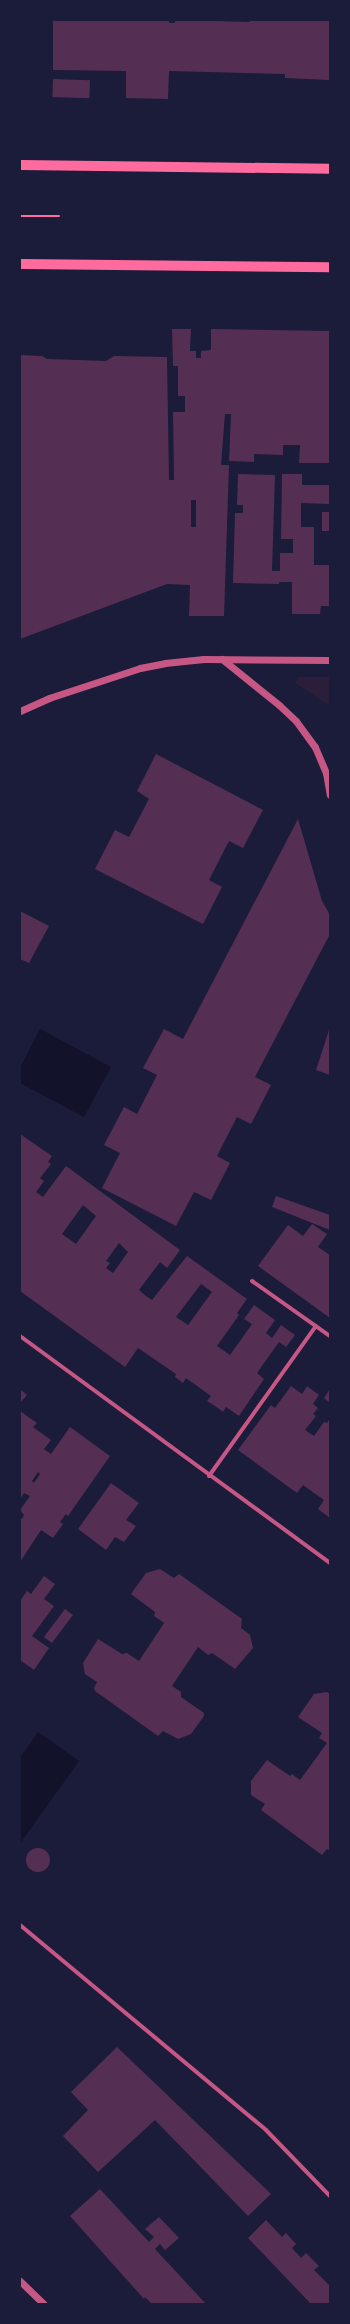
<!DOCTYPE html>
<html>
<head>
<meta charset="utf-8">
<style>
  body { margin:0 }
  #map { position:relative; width:350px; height:2324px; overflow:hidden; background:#1b1b3a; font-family:"Fira Sans Condensed",sans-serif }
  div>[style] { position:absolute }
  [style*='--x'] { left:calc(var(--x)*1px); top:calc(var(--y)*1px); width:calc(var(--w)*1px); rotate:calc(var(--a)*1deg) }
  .green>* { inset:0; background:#2a1e3b }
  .water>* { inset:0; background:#12122b }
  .building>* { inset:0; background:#542f53; transform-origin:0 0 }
  .round { border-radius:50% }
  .path>* { height:2.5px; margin:-1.25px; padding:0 1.25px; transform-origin:1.25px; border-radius:1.25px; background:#ff6b9d }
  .minor>* { height:4px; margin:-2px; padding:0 2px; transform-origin:2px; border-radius:2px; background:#c65784 }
  .tertiary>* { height:7px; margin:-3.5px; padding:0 3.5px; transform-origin:3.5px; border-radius:3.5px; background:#c65784 }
  .primary>* { height:10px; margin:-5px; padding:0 5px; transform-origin:5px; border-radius:5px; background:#ff6b9d }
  span { translate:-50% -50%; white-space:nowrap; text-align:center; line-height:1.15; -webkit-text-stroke:3px #1b1b3a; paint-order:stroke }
  .frame { position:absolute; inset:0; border:21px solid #1b1b3a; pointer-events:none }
</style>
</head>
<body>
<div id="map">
  <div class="green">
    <i style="clip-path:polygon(299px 677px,330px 677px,330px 706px,295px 683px)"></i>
  </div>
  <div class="water">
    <i style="clip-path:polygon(40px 1029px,111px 1067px,84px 1117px,20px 1083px,20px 1068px)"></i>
    <i style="clip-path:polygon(38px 1732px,79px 1761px,21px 1842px,20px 1758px)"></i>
  </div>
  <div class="building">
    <i style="clip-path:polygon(53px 20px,169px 20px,169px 23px,175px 23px,175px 20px,250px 22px,250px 20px,329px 20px,330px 80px,285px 78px,285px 74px,169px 71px,168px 99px,126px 98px,126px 71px,53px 70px)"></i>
    <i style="left:53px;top:79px;width:37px;height:18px;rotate:2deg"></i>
    <i style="clip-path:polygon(evenodd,172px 329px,191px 329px,190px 351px,196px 351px,196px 358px,201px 358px,201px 351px,211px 350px,211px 329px,330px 331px,330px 463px,299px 463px,300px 445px,283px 445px,283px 455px,254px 454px,254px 462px,229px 461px,231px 414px,225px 414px,221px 465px,229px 465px,224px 616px,189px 616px,190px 585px,167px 584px,20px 639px,20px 355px,42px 356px,47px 359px,106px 361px,114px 356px,167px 357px,169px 480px,174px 480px,173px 412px,185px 412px,185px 396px,178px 396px,178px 366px,173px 366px,172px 329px,191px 500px,196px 500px,196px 527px,191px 527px,191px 500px)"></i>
    <i style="clip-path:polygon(238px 474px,275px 475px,272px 571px,280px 571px,280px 553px,293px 553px,293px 539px,281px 539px,282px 474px,302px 474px,302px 485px,330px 485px,330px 504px,301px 503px,301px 527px,314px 527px,314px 565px,330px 565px,330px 606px,321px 606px,320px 614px,292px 614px,292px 582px,279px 582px,279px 584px,233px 583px,235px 513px,243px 513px,243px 505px,237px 505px)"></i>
    <i style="left:322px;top:512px;width:8px;height:19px"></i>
    <i style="clip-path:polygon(156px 754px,263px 810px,243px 848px,229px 841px,209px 880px,222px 887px,203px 924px,95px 869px,115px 830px,129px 837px,149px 799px,137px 791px)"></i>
    <i style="clip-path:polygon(298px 819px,322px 901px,330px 915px,330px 934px,255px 1077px,271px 1085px,251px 1124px,237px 1117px,217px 1156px,230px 1163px,211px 1200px,194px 1192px,176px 1226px,102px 1188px,120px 1153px,104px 1145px,124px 1107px,137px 1114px,157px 1075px,143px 1068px,164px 1029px,183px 1039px)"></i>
    <i style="clip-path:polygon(20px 911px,49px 926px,29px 963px,20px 959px)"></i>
    <i style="clip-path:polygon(330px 1027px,330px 1075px,316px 1070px)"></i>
    <i style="clip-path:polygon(evenodd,20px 1134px,52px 1156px,48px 1162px,51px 1164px,40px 1178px,44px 1181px,36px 1192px,43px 1197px,66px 1166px,180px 1250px,167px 1268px,160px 1262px,139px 1290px,146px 1296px,152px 1300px,187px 1256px,247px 1299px,237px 1313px,239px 1315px,217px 1346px,230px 1355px,252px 1324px,244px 1319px,254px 1305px,275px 1320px,266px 1333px,272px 1338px,281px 1325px,295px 1335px,286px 1347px,279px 1342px,257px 1373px,264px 1379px,239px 1416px,226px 1407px,223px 1412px,215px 1406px,207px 1401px,211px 1396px,186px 1378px,183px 1383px,175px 1377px,176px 1374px,138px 1348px,125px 1367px,20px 1291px,20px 1134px,83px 1205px,96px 1216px,76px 1244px,62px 1234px,83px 1205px,20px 1134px,119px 1243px,128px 1252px,113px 1273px,106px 1268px,110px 1263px,106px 1261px,119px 1243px,20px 1134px,201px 1284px,212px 1292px,188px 1325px,176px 1317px,201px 1284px)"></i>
    <i style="clip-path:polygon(276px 1196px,330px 1215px,330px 1230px,272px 1207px)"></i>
    <i style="clip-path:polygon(312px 1224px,327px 1234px,318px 1247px,330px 1255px,330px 1318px,258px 1266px,288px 1225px,303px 1236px)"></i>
    <i style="clip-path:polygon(291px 1386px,302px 1394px,307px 1386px,319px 1395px,313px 1404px,318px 1408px,313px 1414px,316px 1416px,305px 1430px,314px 1436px,324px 1422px,327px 1423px,330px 1418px,330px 1518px,318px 1509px,324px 1500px,303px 1485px,297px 1493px,238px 1450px,271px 1405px,275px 1408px)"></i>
    <i style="clip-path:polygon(20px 1389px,27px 1395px,21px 1402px,20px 1401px)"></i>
    <i style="clip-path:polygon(330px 1389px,330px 1403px,324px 1398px)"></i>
    <i style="clip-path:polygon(evenodd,20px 1411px,37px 1423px,33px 1427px,51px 1440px,44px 1449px,51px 1454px,70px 1427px,110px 1456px,68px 1516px,66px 1514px,60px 1522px,63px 1524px,53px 1538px,41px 1530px,20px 1562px,20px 1518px,22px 1519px,24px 1515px,20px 1510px,30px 1496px,24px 1493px,20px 1499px,20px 1411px,38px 1472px,40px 1474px,34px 1483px,32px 1481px,38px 1472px)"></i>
    <i style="clip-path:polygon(111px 1483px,139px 1503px,126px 1520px,136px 1526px,124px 1542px,115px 1537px,106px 1550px,78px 1529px)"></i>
    <i style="clip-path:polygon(160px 1569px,174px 1578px,179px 1574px,242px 1619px,241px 1628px,250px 1635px,253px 1648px,235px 1669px,212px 1653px,208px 1655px,198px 1647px,172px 1686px,181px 1692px,181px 1697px,204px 1713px,204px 1716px,191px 1734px,178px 1739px,163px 1731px,158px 1736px,95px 1691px,94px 1688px,97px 1682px,85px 1674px,83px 1663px,98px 1639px,122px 1654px,127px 1653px,139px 1661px,141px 1658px,164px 1623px,154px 1616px,155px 1612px,131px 1594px,146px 1573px)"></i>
    <i style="clip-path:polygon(44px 1576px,55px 1584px,44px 1599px,54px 1606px,32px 1636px,49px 1648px,34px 1670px,20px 1660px,20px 1601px,27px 1591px,31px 1594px)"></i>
    <i style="left:65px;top:1609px;width:10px;height:35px;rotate:37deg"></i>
    <i style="clip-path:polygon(327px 1692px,330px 1694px,330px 1851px,327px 1849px,322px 1855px,261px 1810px,265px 1804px,251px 1795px,251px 1781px,267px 1760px,290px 1776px,292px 1774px,300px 1780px,327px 1743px,319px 1738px,322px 1733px,298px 1717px,314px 1694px)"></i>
    <i class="round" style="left:26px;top:1848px;width:24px;height:24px"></i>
    <i style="clip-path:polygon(117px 2047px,271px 2194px,248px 2216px,155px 2120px,98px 2172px,63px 2136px,88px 2110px,71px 2092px)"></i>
    <i style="clip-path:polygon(100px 2189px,149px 2242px,154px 2237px,145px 2229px,159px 2217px,179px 2238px,165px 2250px,160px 2244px,155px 2249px,206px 2304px,152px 2304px,145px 2297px,144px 2299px,70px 2216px)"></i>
    <i style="clip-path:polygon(266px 2220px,282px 2237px,286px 2233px,296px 2244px,292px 2248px,301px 2258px,306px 2253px,319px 2266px,314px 2270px,330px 2286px,330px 2304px,311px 2304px,248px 2238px)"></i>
  </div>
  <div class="path">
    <i style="--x:20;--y:216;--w:39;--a:0"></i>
  </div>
  <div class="minor">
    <i style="--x:252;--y:1281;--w:95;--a:35.2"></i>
    <i style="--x:20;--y:1336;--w:384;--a:36.2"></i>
    <i style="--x:209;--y:1476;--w:184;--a:-54.5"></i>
    <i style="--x:20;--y:1925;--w:320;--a:39.8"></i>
    <i style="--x:266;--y:2130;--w:92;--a:45.9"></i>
  </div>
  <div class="tertiary">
    <i style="--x:222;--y:659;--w:73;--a:38.9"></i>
    <i style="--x:279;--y:705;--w:23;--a:43"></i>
    <i style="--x:296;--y:721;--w:32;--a:54"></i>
    <i style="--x:315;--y:747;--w:28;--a:67"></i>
    <i style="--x:326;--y:773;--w:22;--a:80"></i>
    <i style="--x:20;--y:711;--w:32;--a:-24"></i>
    <i style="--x:49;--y:698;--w:96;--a:-18.2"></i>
    <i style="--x:140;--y:668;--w:25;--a:-11"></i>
    <i style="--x:165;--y:663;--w:39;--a:-6"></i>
    <i style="--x:204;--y:659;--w:126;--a:0.5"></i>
    <i style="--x:20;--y:2281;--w:33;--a:44"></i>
  </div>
  <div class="primary">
    <i style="--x:20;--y:165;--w:310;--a:0.7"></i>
    <i style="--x:20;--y:264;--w:310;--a:0.6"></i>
  </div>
  <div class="frame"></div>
</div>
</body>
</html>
